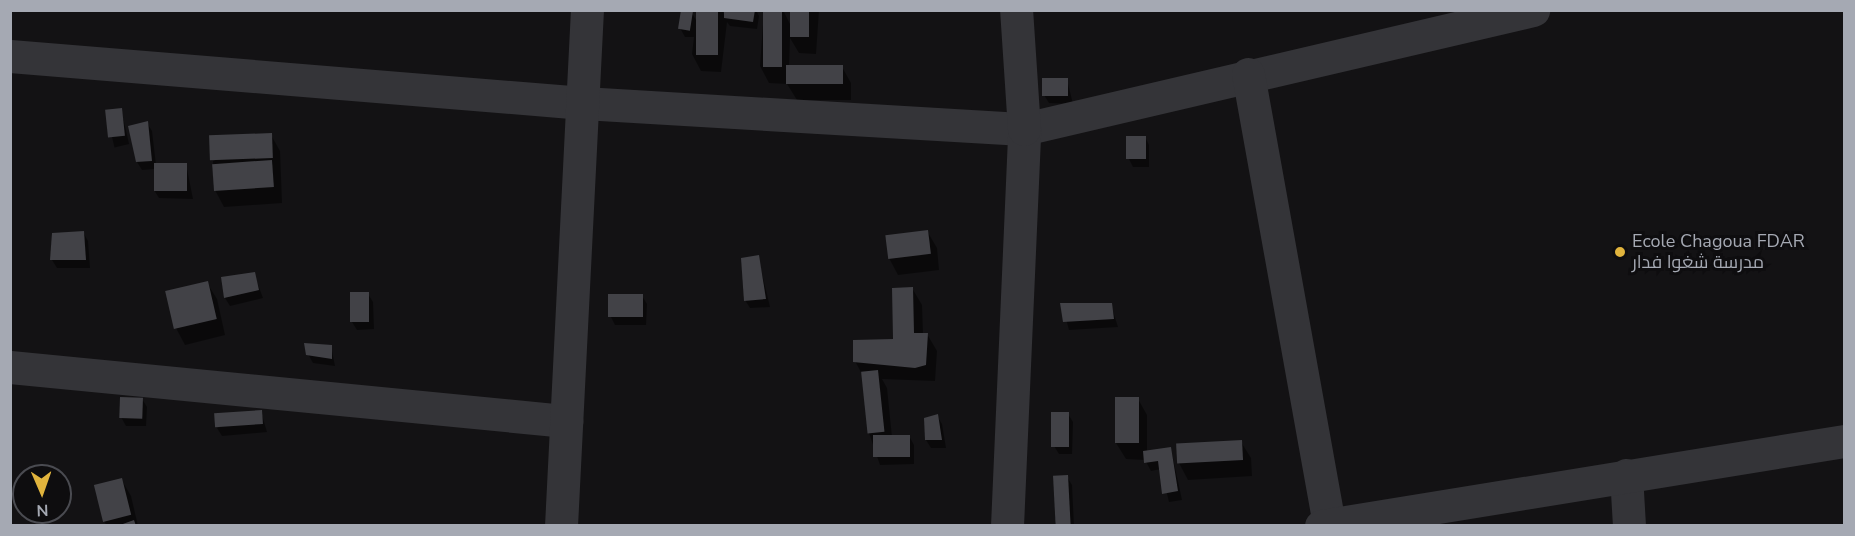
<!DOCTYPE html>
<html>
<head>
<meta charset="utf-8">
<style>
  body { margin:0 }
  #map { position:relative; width:1855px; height:536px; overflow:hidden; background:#131214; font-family:"Nunito Sans",Cairo,sans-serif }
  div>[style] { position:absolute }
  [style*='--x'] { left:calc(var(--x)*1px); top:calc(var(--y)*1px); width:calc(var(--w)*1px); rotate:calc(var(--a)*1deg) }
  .shadow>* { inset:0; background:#0007; transform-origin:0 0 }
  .building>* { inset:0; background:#424247; transform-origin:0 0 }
  .minor>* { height:33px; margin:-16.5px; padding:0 16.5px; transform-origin:16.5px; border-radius:16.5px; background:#343438 }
  .dots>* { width:16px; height:16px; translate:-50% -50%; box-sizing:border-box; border:3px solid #0e0d0f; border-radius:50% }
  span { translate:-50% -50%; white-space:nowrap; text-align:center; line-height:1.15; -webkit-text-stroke:6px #0e0d0f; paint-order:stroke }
  .poi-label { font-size:18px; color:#a5a9b3 }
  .left { translate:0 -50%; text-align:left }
  .frame { position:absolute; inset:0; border:12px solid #a5a9b3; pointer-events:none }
  .north { position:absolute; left:12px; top:464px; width:60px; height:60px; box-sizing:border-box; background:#0e0d0f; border:2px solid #4a4b51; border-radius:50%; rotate:178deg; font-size:16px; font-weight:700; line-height:24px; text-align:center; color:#a5a9b3 }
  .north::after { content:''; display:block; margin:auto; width:21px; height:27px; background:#e1b43d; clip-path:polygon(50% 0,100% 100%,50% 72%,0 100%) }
</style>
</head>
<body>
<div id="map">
  <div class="shadow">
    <i style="clip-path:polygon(697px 10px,722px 10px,725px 16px,725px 10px,756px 10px,759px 16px,757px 29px,730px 26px,727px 22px,721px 72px,701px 71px,692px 54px,694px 37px,685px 37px,680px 28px,692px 13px,696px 20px)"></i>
    <i style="clip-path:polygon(764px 10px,783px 10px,790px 24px,791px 10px,819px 10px,816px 54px,799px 53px,790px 38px,789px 66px,842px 67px,851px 83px,851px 100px,797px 100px,787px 84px,769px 83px,760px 66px)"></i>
    <i style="clip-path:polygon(1067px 80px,1073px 104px,1049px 103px,1044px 95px)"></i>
    <i style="left:121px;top:109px;width:36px;height:15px;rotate:77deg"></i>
    <i style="clip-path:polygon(147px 123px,152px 131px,156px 165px,186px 164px,193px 199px,159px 198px,154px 190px,155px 169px,142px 170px,137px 162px)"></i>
    <i style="clip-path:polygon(271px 135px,280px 151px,282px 203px,224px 207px,215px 190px,213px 161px)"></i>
    <i style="clip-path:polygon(1145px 137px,1149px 145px,1149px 167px,1133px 167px,1129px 159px)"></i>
    <i style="clip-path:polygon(927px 231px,937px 248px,939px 270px,898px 275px,889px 258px)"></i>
    <i style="clip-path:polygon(83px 232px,88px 241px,90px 268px,57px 268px,52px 260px,53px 234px)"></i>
    <i style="clip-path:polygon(758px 257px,770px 307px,750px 308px,745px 300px)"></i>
    <i style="clip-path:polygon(254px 274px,263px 298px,230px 306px,225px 298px)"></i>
    <i style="clip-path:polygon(207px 283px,217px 299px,225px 335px,185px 345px,176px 328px)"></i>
    <i style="clip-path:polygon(912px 288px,922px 305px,923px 334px,927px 334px,937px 351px,935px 381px,882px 379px,887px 388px,892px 437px,909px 436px,914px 445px,914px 464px,880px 465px,869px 433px,863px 376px,855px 361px,894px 341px)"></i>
    <i style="clip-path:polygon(368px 294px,373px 302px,374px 329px,357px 330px,352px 322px)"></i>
    <i style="clip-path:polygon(642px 296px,647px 304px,646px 325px,615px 325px,611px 317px)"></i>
    <i style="clip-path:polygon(1062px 304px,1111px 305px,1118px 327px,1069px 330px)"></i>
    <i style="clip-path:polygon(331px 346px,335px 366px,313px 363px,308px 354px)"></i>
    <i style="clip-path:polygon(142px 399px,147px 407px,146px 426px,126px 426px,121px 417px)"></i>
    <i style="clip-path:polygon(1117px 399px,1138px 399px,1147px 415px,1147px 452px,1171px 449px,1182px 500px,1169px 502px,1161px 469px,1151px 471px,1145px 460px,1126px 459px,1116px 443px)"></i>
    <i style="clip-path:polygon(261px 412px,267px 432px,222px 436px,217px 428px)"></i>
    <i style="clip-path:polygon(1068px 414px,1073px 422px,1072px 454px,1059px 454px,1054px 446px)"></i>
    <i style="clip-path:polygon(937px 416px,942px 424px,946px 448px,931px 448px,926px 440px)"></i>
    <i style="clip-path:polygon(1241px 442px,1251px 458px,1252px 476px,1188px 480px,1179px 463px)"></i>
    <i style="clip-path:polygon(1067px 477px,1072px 485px,1074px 526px,1055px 526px)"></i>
    <i style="clip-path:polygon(121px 479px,131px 496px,138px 526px,107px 526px,104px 521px)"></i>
  </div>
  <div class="building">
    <i style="left:681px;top:10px;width:12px;height:19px;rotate:9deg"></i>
    <i style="left:696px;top:10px;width:22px;height:45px"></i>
    <i style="clip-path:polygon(724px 10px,755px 10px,753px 22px,724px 18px)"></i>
    <i style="left:763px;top:10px;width:19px;height:57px"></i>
    <i style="left:790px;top:10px;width:19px;height:27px"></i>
    <i style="left:786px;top:65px;width:57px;height:19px"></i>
    <i style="left:1042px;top:78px;width:26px;height:18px"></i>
    <i style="left:122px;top:108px;width:28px;height:17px;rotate:84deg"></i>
    <i style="clip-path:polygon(148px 121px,152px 161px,136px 162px,128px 126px)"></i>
    <i style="left:272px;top:133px;width:25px;height:63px;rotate:88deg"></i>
    <i style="left:1126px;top:136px;width:20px;height:23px"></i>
    <i style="left:272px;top:160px;width:27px;height:60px;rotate:86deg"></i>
    <i style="left:154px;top:163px;width:33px;height:28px"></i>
    <i style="left:928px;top:230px;width:24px;height:43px;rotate:83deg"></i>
    <i style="clip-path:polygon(84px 231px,86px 260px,50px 260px,52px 233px)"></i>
    <i style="clip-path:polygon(759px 255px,766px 299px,744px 301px,741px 258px)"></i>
    <i style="clip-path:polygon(255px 272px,259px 290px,224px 298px,221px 277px)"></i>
    <i style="left:208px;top:281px;width:39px;height:44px;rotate:77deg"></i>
    <i style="clip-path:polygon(913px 287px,914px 333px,928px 333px,926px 365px,915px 368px,853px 362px,853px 340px,893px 339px,892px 288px)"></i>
    <i style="left:350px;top:292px;width:19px;height:30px"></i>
    <i style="left:608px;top:294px;width:35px;height:23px"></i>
    <i style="clip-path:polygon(1060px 303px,1112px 303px,1114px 319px,1063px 322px)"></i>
    <i style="clip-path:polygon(304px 343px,332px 345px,332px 359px,306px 355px)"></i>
    <i style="left:878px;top:370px;width:62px;height:17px;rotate:84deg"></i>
    <i style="left:120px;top:397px;width:23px;height:21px;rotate:2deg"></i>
    <i style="left:1115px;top:397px;width:24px;height:46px"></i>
    <i style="left:262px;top:410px;width:14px;height:48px;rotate:86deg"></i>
    <i style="left:1051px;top:412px;width:18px;height:35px"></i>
    <i style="clip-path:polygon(938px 414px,942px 440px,925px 440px,924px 418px)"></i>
    <i style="left:873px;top:435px;width:37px;height:22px"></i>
    <i style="left:1242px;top:440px;width:20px;height:66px;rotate:87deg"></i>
    <i style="clip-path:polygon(1171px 447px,1178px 491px,1162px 494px,1158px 461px,1144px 463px,1143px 451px)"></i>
    <i style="left:1068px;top:475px;width:51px;height:15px;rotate:87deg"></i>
    <i style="left:122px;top:478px;width:38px;height:29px;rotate:76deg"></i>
    <i style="clip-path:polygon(134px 520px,136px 526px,120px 526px,120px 525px)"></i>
  </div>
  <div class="minor">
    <i style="--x:10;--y:56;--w:575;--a:4.69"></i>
    <i style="--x:583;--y:103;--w:442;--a:3.4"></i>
    <i style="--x:1024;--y:129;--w:523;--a:-13.16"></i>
    <i style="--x:1248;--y:74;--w:457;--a:79.8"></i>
    <i style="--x:10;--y:367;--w:559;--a:5.55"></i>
    <i style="--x:1626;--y:475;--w:51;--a:86.6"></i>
    <i style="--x:561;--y:526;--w:517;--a:-87.12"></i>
    <i style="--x:1007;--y:526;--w:397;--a:-87.5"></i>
    <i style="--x:1024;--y:129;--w:119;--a:-93.8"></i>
    <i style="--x:1321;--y:526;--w:530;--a:-9.23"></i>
  </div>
  <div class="dots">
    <i style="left:1620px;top:252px;background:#e1b43d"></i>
  </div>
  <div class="poi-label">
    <span class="left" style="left:1632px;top:252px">Ecole Chagoua FDAR<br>مدرسة شغوا فدار</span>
  </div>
  <div class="frame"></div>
  <div class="north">N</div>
</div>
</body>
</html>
